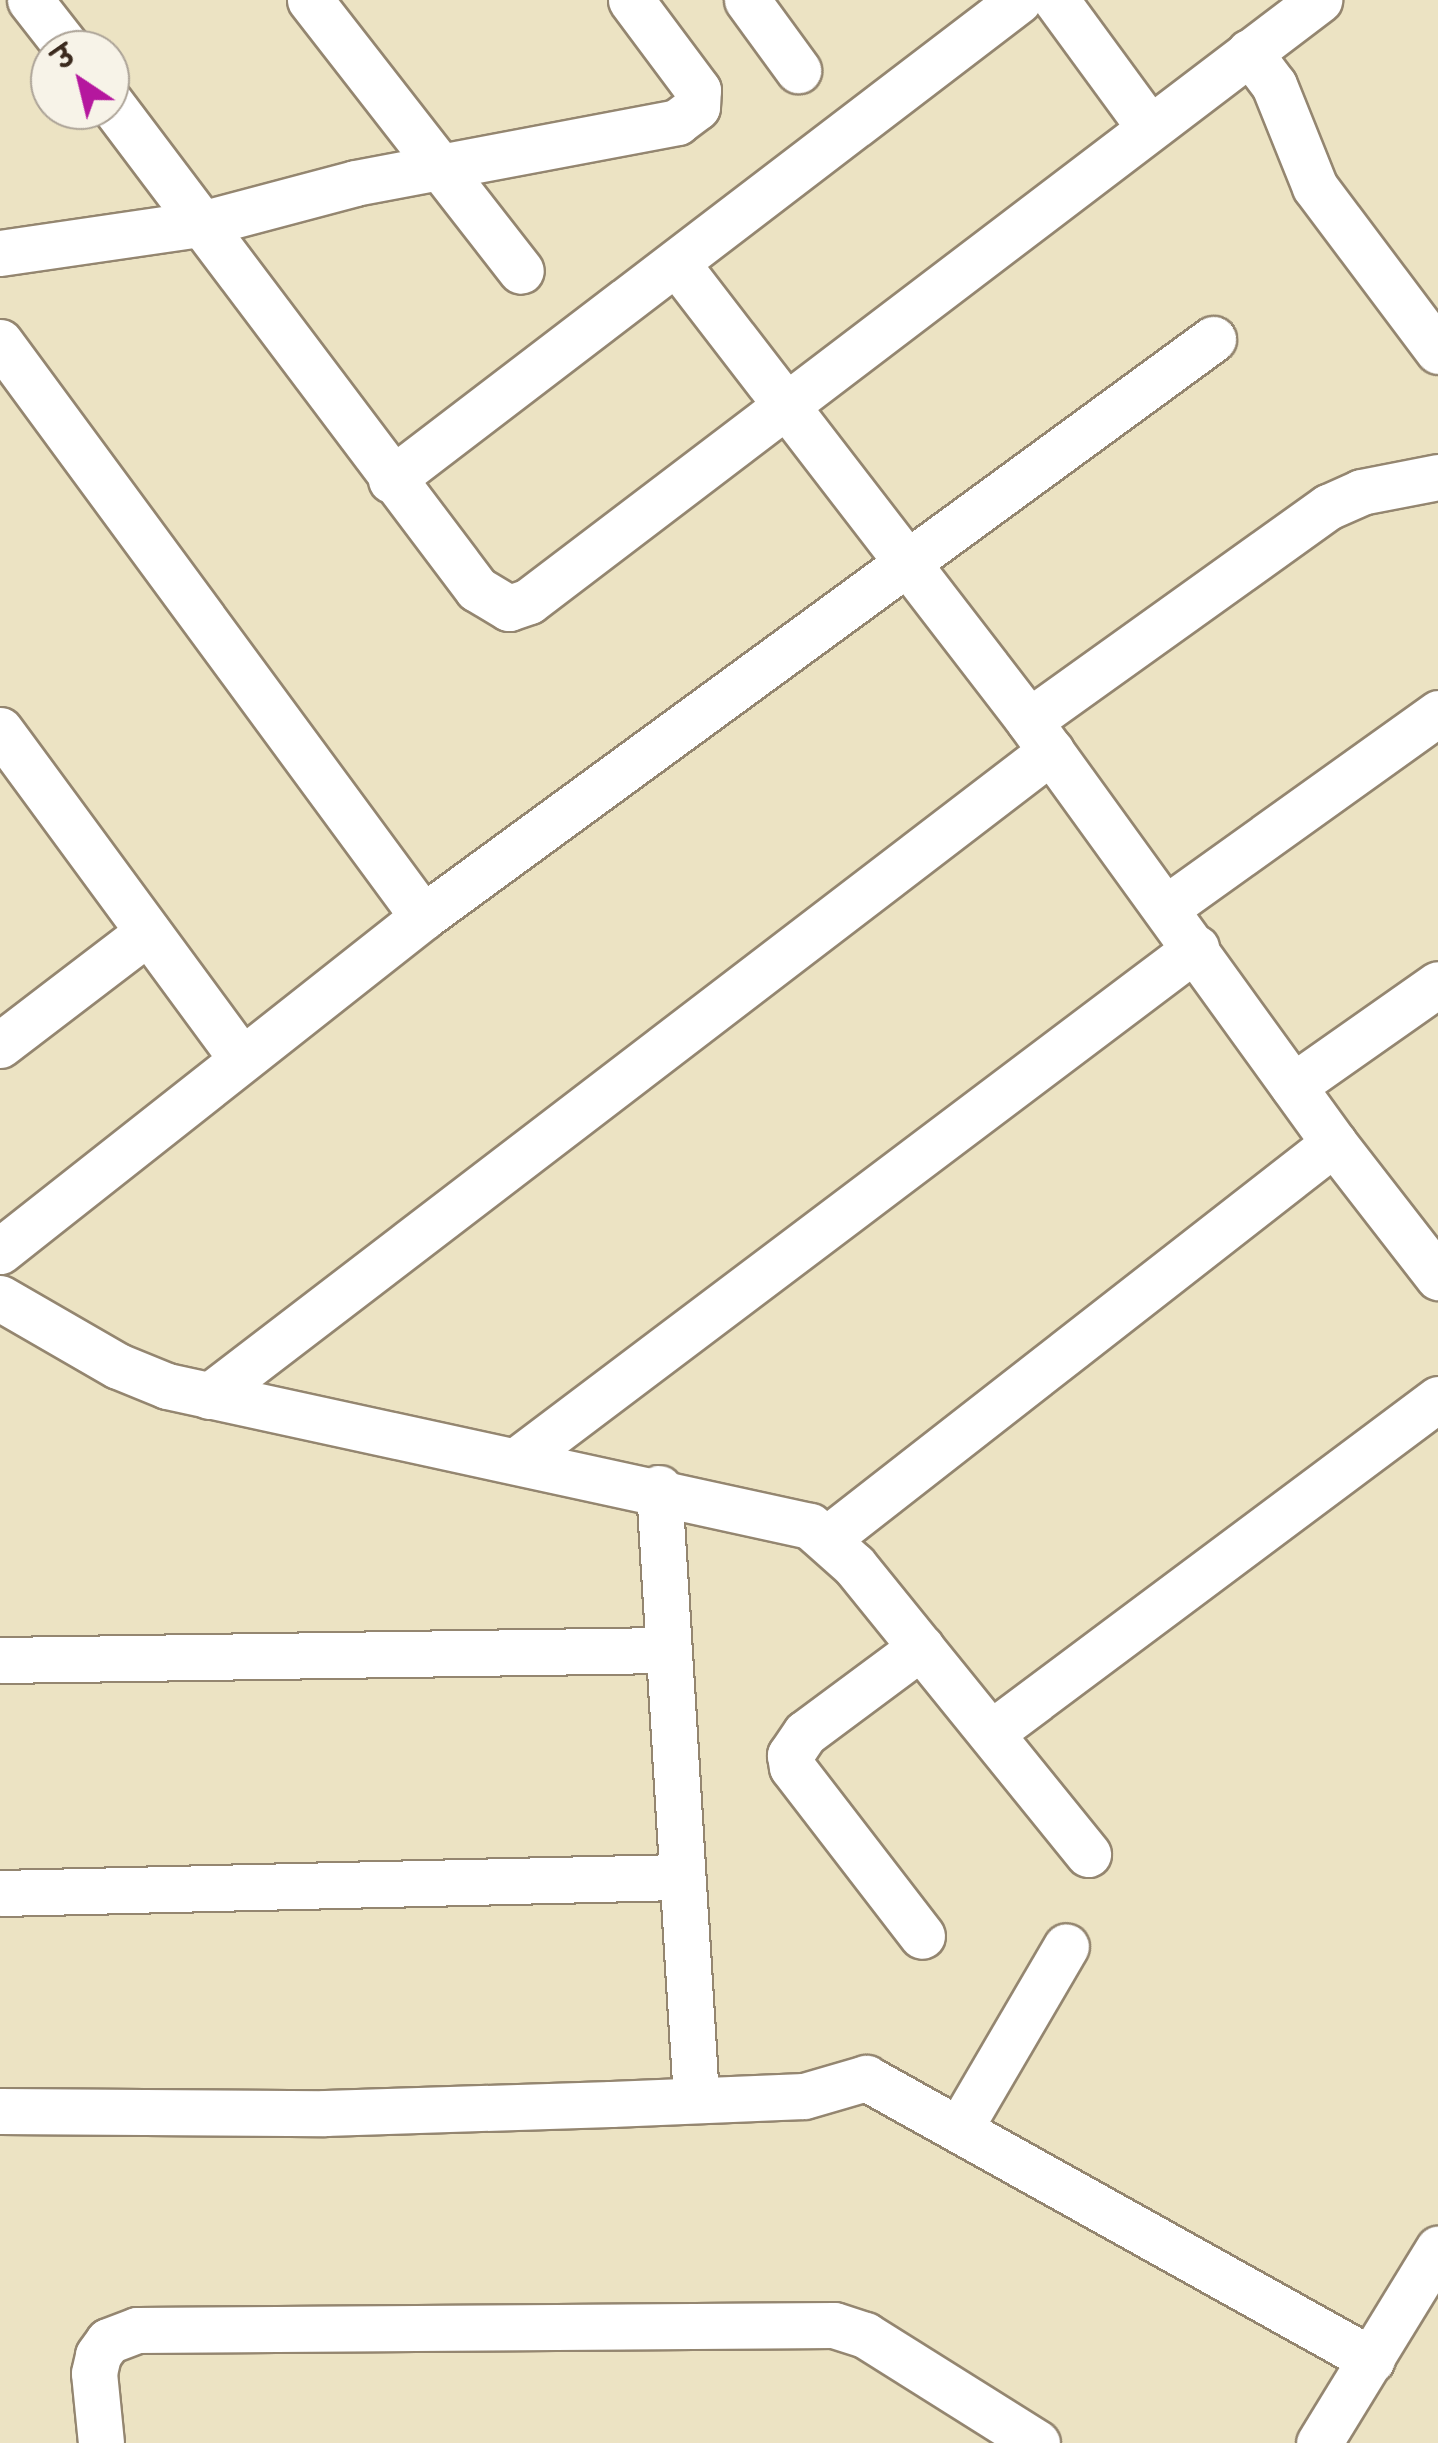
<!DOCTYPE html>
<html>
<head>
<meta charset="utf-8">
<style>
  body { margin:0 }
  #map { position:relative; width:1438px; height:2443px; overflow:hidden; background:#ece3c3; font-family:Itim,"Playpen Sans Deva",sans-serif }
  div>[style] { position:absolute }
  [style*='--x'] { left:calc(var(--x)*1px); top:calc(var(--y)*1px); width:calc(var(--w)*1px); rotate:calc(var(--a)*1deg) }
  .roads { filter:drop-shadow(2px 0 #948670) drop-shadow(-2px 0 #948670) drop-shadow(0 2px #948670) drop-shadow(0 -2px #948670) }
  .minor>* { height:45px; margin:-22.5px; padding:0 22.5px; transform-origin:22.5px; border-radius:22.5px; background:#fff }
  span { translate:-50% -50%; white-space:nowrap; text-align:center; line-height:1.15; -webkit-text-stroke:9px #f7f3e8; paint-order:stroke }
  .north { position:absolute; left:30px; top:30px; width:100px; height:100px; box-sizing:border-box; background:#f7f3e8; border:2px solid #aca397; border-radius:50%; rotate:325deg; font-size:28px; font-weight:700; line-height:40px; text-align:center; color:#3b2a1e }
  .north::after { content:''; display:block; margin:auto; width:35px; height:45px; background:#b5179e; clip-path:polygon(50% 0,100% 100%,50% 72%,0 100%) }
</style>
</head>
<body>
<div id="map">
  <div class="roads">
    <div class="minor">
      <i style="--x:30;--y:0;--w:63;--a:52"></i>
      <i style="--x:310;--y:0;--w:343;--a:52.1"></i>
      <i style="--x:747;--y:0;--w:87;--a:53.9"></i>
      <i style="--x:1056;--y:0;--w:157;--a:53.8"></i>
      <i style="--x:1249;--y:52;--w:41;--a:52.9"></i>
      <i style="--x:1274;--y:85;--w:110;--a:68.1"></i>
      <i style="--x:1315;--y:187;--w:205;--a:53.1"></i>
      <i style="--x:110;--y:102;--w:610;--a:53"></i>
      <i style="--x:477;--y:589;--w:37;--a:31"></i>
      <i style="--x:509;--y:608;--w:21;--a:-19"></i>
      <i style="--x:529;--y:601;--w:993;--a:-37.26"></i>
      <i style="--x:0;--y:253;--w:207;--a:-8.3"></i>
      <i style="--x:205;--y:223;--w:155;--a:-14.9"></i>
      <i style="--x:355;--y:183;--w:328;--a:-10.7"></i>
      <i style="--x:677;--y:122;--w:25;--a:-37"></i>
      <i style="--x:697;--y:107;--w:17;--a:-87"></i>
      <i style="--x:698;--y:90;--w:112;--a:-126.7"></i>
      <i style="--x:678;--y:265;--w:575;--a:52.41"></i>
      <i style="--x:1029;--y:721;--w:521;--a:54.14"></i>
      <i style="--x:1334;--y:1143;--w:170;--a:52.2"></i>
      <i style="--x:0;--y:342;--w:714;--a:53.66"></i>
      <i style="--x:391;--y:480;--w:790;--a:-37.39"></i>
      <i style="--x:1029;--y:721;--w:368;--a:-35.6"></i>
      <i style="--x:1328;--y:507;--w:36;--a:-24"></i>
      <i style="--x:1361;--y:492;--w:78;--a:-11"></i>
      <i style="--x:0;--y:730;--w:407;--a:53.7"></i>
      <i style="--x:1166;--y:908;--w:335;--a:-35.6"></i>
      <i style="--x:0;--y:1045;--w:186;--a:-37.4"></i>
      <i style="--x:1293;--y:1086;--w:177;--a:-35.1"></i>
      <i style="--x:0;--y:1251;--w:539;--a:-38.29"></i>
      <i style="--x:423;--y:917;--w:979;--a:-36.19"></i>
      <i style="--x:0;--y:1298;--w:136;--a:30"></i>
      <i style="--x:118;--y:1366;--w:53;--a:22.2"></i>
      <i style="--x:167;--y:1386;--w:658;--a:12.28"></i>
      <i style="--x:810;--y:1526;--w:59;--a:41.6"></i>
      <i style="--x:854;--y:1565;--w:372;--a:51"></i>
      <i style="--x:209;--y:1396;--w:1061;--a:-37.45"></i>
      <i style="--x:516;--y:1461;--w:852;--a:-37.03"></i>
      <i style="--x:659;--y:1488;--w:611;--a:86.53"></i>
      <i style="--x:828;--y:1538;--w:642;--a:-37.98"></i>
      <i style="--x:921;--y:1647;--w:144;--a:143.4"></i>
      <i style="--x:805;--y:1733;--w:27;--a:124"></i>
      <i style="--x:790;--y:1755;--w:12;--a:81"></i>
      <i style="--x:792;--y:1767;--w:213;--a:52.4"></i>
      <i style="--x:0;--y:1660;--w:665;--a:-0.86"></i>
      <i style="--x:991;--y:1733;--w:558;--a:-36.77"></i>
      <i style="--x:0;--y:1893;--w:680;--a:-1.35"></i>
      <i style="--x:0;--y:2111;--w:325;--a:0.4"></i>
      <i style="--x:325;--y:2113;--w:286;--a:-1.8"></i>
      <i style="--x:611;--y:2104;--w:193;--a:-2.4"></i>
      <i style="--x:804;--y:2096;--w:65;--a:-16.2"></i>
      <i style="--x:866;--y:2078;--w:579;--a:29.13"></i>
      <i style="--x:961;--y:2126;--w:208;--a:-59.7"></i>
      <i style="--x:101;--y:2443;--w:70;--a:-95.7"></i>
      <i style="--x:94;--y:2373;--w:18;--a:-77"></i>
      <i style="--x:98;--y:2355;--w:17;--a:-54"></i>
      <i style="--x:108;--y:2341;--w:31;--a:-21"></i>
      <i style="--x:137;--y:2330;--w:697;--a:-0.41"></i>
      <i style="--x:834;--y:2325;--w:33;--a:18"></i>
      <i style="--x:865;--y:2335;--w:203;--a:32.1"></i>
      <i style="--x:1319;--y:2443;--w:228;--a:-58.5"></i>
    </div>
  </div>
  <div class="north">उ</div>
</div>
</body>
</html>
